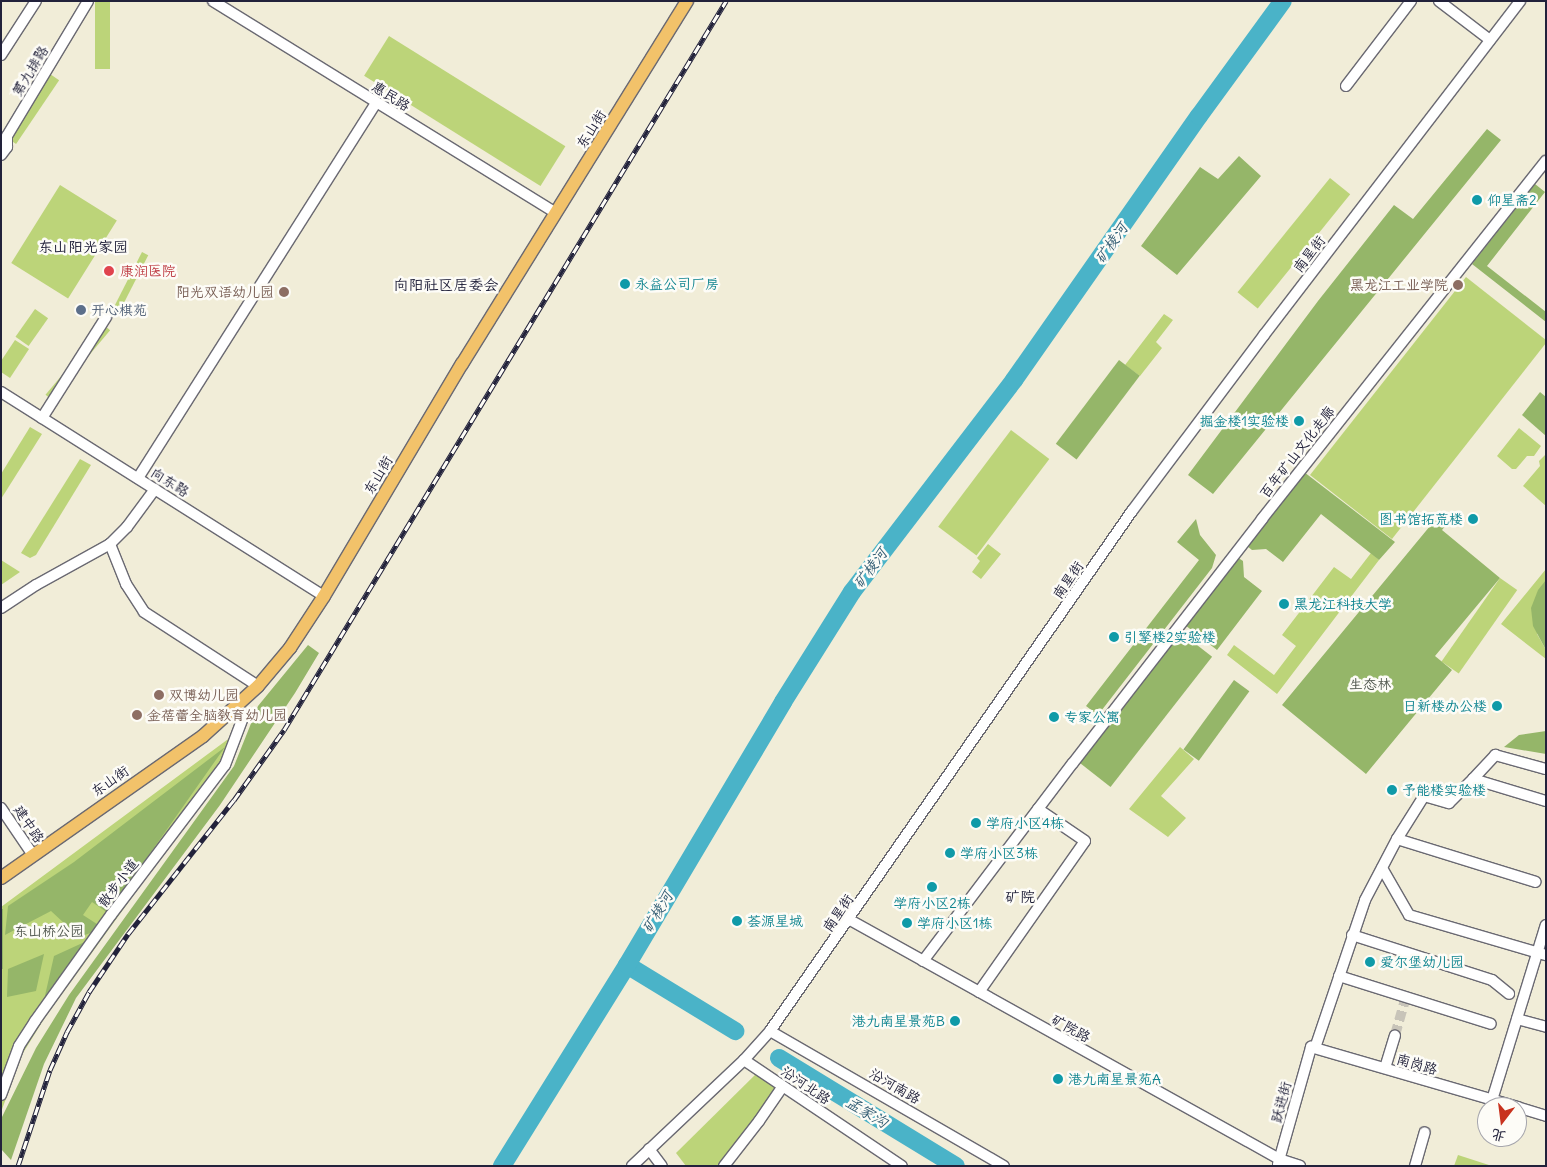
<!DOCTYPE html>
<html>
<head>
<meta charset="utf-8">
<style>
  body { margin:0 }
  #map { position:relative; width:1547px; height:1167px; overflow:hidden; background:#f1edd8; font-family:Delius,"LXGW WenKai TC",sans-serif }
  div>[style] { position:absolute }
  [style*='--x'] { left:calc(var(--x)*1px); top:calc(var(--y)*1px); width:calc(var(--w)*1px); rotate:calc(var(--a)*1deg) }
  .green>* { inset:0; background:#bcd479; transform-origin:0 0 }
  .forest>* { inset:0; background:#95b669; transform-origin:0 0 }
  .river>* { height:18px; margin:-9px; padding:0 9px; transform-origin:9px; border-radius:9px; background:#4ab3c8 }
  .minor-tunnel>* { height:10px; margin-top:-5px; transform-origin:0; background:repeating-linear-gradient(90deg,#c8c4b9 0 10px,transparent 0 15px) }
  .roads { filter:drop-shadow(1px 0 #6a6972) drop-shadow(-1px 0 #6a6972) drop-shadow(0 1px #6a6972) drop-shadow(0 -1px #6a6972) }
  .minor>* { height:10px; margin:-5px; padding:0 5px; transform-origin:5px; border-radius:5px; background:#fff }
  .major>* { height:12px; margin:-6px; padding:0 6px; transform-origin:6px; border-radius:6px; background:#f2c26a }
  .rail>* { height:5px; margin-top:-2.5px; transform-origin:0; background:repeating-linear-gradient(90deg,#fdfcf7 0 9px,#22223b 0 18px); box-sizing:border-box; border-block:1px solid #22223b }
  .dots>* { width:14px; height:14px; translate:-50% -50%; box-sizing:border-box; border:2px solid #fdfcf7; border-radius:50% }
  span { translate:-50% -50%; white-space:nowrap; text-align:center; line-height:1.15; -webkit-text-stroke:5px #fdfcf7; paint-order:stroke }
  .street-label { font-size:14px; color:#22223b }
  .culture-label { font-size:14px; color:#0d838f }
  .left { translate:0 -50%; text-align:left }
  .right { translate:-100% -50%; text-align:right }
  .health-label { font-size:14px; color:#be3a42 }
  .education-label { font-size:14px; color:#785e54 }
  .service-label { font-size:14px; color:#4e5e75 }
  .park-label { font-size:14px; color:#50574e }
  .water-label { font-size:15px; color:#325c73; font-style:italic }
  .neighbourhood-label { font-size:15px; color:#22223b }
  .frame { position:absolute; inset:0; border:2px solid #22223b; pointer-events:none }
  .north { position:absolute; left:1477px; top:1097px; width:50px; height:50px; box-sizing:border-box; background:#fdfcf7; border:1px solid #a5a5ac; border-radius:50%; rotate:195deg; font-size:14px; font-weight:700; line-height:20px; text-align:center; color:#22223b }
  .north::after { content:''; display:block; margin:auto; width:18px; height:22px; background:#c8321e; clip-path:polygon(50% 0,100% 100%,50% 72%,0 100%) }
</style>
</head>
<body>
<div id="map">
  <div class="green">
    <i style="left:95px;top:1px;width:15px;height:68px"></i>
    <i style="left:389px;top:36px;width:208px;height:47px;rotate:32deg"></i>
    <i style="left:50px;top:74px;width:11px;height:77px;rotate:34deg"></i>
    <i style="left:1330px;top:178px;width:26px;height:147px;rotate:39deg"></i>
    <i style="left:60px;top:185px;width:67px;height:92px;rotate:32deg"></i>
    <i style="left:142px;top:252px;width:7px;height:66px;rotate:27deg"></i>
    <i style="clip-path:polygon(1466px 277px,1546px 340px,1546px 343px,1392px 539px,1310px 475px)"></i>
    <i style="left:35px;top:309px;width:16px;height:34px;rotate:35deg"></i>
    <i style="clip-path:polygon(1164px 314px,1173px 320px,1156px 342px,1162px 348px,1140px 376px,1125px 365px)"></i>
    <i style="left:104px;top:325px;width:8px;height:91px;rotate:40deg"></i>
    <i style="clip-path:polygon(15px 340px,29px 349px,10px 378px,1px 372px,1px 361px)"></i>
    <i style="clip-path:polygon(30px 427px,42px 434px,1px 499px,1px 474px)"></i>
    <i style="clip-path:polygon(1519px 428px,1541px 446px,1534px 456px,1527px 456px,1516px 469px,1512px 469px,1497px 456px)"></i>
    <i style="left:1011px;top:430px;width:48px;height:121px;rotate:37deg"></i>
    <i style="clip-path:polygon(1546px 454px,1546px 506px,1523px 486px,1540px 466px,1539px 461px)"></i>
    <i style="clip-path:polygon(80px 459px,91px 465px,36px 555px,30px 558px,21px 553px)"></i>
    <i style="clip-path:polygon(988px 544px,1001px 554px,981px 579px,972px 572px,980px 561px,977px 558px)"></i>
    <i style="clip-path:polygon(1371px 553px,1379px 560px,1277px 694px,1227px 655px,1234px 645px,1274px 675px,1296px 646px,1282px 635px,1334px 567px,1351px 579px)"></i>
    <i style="clip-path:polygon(1px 560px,20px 572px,1px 585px)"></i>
    <i style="clip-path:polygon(1546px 569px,1546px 598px,1537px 634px,1546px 650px,1546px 659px,1501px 624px)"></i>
    <i style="left:1500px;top:578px;width:21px;height:102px;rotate:35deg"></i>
    <i style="clip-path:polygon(235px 734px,216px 781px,44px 1019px,23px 1053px,1px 1112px,1px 907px)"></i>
    <i style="clip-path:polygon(1180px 747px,1194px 759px,1161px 796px,1186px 818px,1168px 837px,1129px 809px)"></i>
    <i style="clip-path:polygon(758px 1072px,780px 1087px,721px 1166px,686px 1166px,676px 1153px)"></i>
    <i style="clip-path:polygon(1458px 1155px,1492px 1166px,1454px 1166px)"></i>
  </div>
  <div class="forest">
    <i style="clip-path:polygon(1487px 129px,1501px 140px,1213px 494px,1188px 475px,1318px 301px,1394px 205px,1413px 219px)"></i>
    <i style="clip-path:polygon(1239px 156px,1261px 176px,1177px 275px,1141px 246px,1200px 167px,1218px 179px)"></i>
    <i style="clip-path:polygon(1535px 184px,1545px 192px,1487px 266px,1546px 312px,1546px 322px,1472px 264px)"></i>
    <i style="left:1119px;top:360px;width:26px;height:105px;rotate:37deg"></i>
    <i style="clip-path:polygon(1540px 392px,1546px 397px,1546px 436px,1522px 415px)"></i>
    <i style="clip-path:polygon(1304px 472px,1395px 542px,1379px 560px,1321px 514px,1283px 562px,1266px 549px,1252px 550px,1247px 546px)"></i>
    <i style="clip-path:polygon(1196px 519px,1200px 535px,1216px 555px,1212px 568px,1098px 715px,1086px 706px,1199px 560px,1177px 542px)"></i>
    <i style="clip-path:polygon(1435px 520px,1447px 524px,1442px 530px,1500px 578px,1435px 656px,1452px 670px,1366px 774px,1282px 705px)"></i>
    <i style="clip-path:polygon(1237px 557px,1243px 561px,1244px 577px,1262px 591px,1217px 650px,1185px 625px)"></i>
    <i style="clip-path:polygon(1546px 580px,1546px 650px,1533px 626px,1531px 608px,1538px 590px)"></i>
    <i style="left:1179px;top:631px;width:42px;height:165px;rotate:38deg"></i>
    <i style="clip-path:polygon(308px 645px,319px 653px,295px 693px,220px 805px,76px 998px,44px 1064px,11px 1160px,1px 1149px,1px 1119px,36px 1048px,69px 995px,234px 766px,258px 706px)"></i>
    <i style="left:1234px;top:680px;width:19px;height:86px;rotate:36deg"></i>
    <i style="clip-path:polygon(1546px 731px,1546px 754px,1504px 747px,1519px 735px)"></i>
    <i style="clip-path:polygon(225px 747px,108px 913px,92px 902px,83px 915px,100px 926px,96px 931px,79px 937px,51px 911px,5px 935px,8px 906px,74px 862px)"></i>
    <i style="left:3px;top:909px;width:60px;height:2px;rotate:90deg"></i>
    <i style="clip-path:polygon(89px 940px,44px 1000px,54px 956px)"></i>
    <i style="clip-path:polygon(44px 954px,36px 991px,7px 997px,8px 969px)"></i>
  </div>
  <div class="river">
    <i style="--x:627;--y:965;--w:127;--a:31.4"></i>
    <i style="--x:779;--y:1058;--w:207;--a:31.4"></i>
    <i style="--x:502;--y:1166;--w:237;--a:-58.1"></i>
    <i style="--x:627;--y:965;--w:306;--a:-59.3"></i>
    <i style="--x:783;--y:702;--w:130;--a:-57.9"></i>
    <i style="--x:852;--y:592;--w:267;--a:-52.6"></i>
    <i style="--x:1014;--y:380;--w:322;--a:-55"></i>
    <i style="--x:1199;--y:116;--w:142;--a:-53.9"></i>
  </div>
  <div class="minor-tunnel">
    <i style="--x:1395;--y:1035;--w:40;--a:-74"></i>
  </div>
  <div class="roads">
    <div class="minor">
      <i style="--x:213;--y:1;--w:403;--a:31.7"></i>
      <i style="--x:1439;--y:1;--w:64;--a:37.4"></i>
      <i style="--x:1;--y:55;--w:64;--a:-57.1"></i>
      <i style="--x:1346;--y:86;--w:107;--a:-52.6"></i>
      <i style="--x:1;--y:155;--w:10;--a:-53"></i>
      <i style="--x:7;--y:147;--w:11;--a:-90"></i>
      <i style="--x:7;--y:136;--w:157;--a:-59"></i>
      <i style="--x:1;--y:392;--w:382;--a:32.3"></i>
      <i style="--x:42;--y:418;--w:120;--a:-57.6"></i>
      <i style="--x:138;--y:478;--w:444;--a:-57.6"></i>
      <i style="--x:110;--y:544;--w:43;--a:68.2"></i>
      <i style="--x:126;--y:584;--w:33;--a:57"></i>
      <i style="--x:144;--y:612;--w:136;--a:33"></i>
      <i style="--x:1;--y:608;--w:42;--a:-33.3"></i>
      <i style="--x:36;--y:585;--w:85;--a:-29"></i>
      <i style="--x:110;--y:544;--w:24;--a:-45"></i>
      <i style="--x:127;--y:527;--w:47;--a:-53.6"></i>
      <i style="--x:1473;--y:779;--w:33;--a:-47"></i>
      <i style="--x:1495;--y:755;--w:53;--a:15.4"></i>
      <i style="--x:1;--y:808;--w:57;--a:55.8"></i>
      <i style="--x:1397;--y:839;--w:145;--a:17.2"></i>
      <i style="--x:1382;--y:868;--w:54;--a:60.1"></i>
      <i style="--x:1409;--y:915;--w:143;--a:16.3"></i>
      <i style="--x:850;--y:920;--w:491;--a:29.1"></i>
      <i style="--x:1279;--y:1159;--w:22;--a:18"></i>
      <i style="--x:1352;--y:935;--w:147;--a:17.8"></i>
      <i style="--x:1492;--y:980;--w:22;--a:39"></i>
      <i style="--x:923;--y:961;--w:248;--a:-52.9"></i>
      <i style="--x:1073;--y:763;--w:309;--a:-52.2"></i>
      <i style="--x:1262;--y:519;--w:457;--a:-51.6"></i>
      <i style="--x:1339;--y:976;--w:159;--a:17.5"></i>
      <i style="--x:979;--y:992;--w:184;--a:-54.9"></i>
      <i style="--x:1085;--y:841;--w:57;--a:-145.8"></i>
      <i style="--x:1517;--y:1019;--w:30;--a:15"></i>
      <i style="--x:770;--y:1031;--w:270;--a:30"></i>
      <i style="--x:1315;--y:1048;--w:156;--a:-71.3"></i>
      <i style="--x:1365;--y:900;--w:69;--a:-62.3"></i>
      <i style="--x:1397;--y:839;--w:51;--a:-57.9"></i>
      <i style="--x:1424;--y:796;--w:26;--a:16"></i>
      <i style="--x:1449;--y:803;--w:34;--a:-45"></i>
      <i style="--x:1473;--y:779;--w:76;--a:16.8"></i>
      <i style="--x:744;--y:1060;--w:190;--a:33.9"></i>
      <i style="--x:1385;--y:1068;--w:34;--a:-73"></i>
      <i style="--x:1;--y:1095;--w:52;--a:-69.8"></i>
      <i style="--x:19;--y:1046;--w:30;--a:-57"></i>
      <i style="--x:35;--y:1021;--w:130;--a:-54.4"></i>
      <i style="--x:111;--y:915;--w:188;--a:-52.8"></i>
      <i style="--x:225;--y:765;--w:53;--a:-69.2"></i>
      <i style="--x:1492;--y:1100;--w:183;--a:-72.9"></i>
      <i style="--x:1517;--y:1107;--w:30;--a:17"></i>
      <i style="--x:649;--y:1149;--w:21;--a:53"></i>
      <i style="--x:1278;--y:1164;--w:122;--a:-74.2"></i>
      <i style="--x:1311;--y:1047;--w:215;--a:16.2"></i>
      <i style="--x:632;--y:1166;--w:154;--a:-43.4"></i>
      <i style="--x:744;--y:1060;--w:39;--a:-48"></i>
      <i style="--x:770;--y:1031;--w:634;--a:-55.16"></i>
      <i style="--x:1132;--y:511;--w:220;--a:-53.1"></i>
      <i style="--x:1264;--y:335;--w:421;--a:-52.5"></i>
      <i style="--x:724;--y:1166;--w:57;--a:-52.1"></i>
      <i style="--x:759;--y:1121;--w:42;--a:-55.6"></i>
      <i style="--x:1415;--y:1166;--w:35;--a:-74"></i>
    </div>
    <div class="major">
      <i style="--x:1;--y:878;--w:247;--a:-35.1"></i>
      <i style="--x:203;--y:736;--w:74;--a:-42.3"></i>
      <i style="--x:258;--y:686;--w:50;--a:-49.9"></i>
      <i style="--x:290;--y:648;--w:62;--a:-56.8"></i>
      <i style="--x:324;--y:596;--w:270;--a:-59.3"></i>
      <i style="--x:462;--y:364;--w:427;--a:-58.2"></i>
    </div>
  </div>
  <div class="rail">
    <i style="--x:18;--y:1166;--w:101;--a:-71.6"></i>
    <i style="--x:50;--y:1070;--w:42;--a:-65.9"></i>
    <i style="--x:67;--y:1032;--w:46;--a:-61.2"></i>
    <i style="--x:89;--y:992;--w:70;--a:-56.1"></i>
    <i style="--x:128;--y:934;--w:171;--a:-51.7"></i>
    <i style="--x:234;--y:800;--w:86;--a:-54.5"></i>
    <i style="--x:284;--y:730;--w:853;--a:-58.77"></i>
  </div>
  <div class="dots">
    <i style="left:1477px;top:200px;background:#0f9aa8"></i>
    <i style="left:109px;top:271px;background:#e0444e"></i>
    <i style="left:625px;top:284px;background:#0f9aa8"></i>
    <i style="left:1458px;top:285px;background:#8d6e63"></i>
    <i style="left:284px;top:292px;background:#8d6e63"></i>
    <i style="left:81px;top:310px;background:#5c6f8a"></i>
    <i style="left:1299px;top:421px;background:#0f9aa8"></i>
    <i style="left:1473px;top:519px;background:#0f9aa8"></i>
    <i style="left:1284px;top:604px;background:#0f9aa8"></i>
    <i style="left:1114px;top:637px;background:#0f9aa8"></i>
    <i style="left:159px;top:695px;background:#8d6e63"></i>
    <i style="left:1497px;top:706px;background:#0f9aa8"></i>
    <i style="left:137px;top:715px;background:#8d6e63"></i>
    <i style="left:1054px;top:717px;background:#0f9aa8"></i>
    <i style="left:1392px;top:790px;background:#0f9aa8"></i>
    <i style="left:976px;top:823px;background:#0f9aa8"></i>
    <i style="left:950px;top:853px;background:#0f9aa8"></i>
    <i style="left:932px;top:887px;background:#0f9aa8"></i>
    <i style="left:737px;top:921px;background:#0f9aa8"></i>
    <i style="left:907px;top:923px;background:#0f9aa8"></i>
    <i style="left:1370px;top:962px;background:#0f9aa8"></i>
    <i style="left:955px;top:1021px;background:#0f9aa8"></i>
    <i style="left:1058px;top:1079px;background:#0f9aa8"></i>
  </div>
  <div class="street-label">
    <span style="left:30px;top:71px;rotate:-59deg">第九排路</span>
    <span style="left:391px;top:96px;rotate:32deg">惠民路</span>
    <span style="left:591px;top:129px;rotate:-58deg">东山街</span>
    <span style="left:1309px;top:254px;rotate:-52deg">南星街</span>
    <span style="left:1297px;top:452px;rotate:-52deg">百年矿山文化走廊</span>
    <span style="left:378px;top:475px;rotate:-59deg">东山街</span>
    <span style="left:170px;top:482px;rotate:32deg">向东路</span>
    <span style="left:1068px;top:580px;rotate:-55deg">南星街</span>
    <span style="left:110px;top:781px;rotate:-35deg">东山街</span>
    <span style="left:29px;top:824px;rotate:56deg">建中路</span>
    <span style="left:118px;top:883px;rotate:-53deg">散步小道</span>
    <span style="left:838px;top:913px;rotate:-55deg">南星街</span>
    <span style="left:1071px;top:1028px;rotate:29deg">矿院路</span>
    <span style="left:1417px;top:1064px;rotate:16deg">南岗路</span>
    <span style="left:806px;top:1085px;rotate:34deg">沿河北路</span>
    <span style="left:895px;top:1086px;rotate:30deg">沿河南路</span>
    <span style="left:1281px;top:1102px;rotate:-75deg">跃进街</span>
  </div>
  <div class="culture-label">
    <span class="left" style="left:1487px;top:200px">仰星斋2</span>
    <span class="left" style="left:635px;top:284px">永益公司厂房</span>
    <span class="right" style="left:1289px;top:421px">掘金楼1实验楼</span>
    <span class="right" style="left:1463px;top:519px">图书馆拓荒楼</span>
    <span class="left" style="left:1294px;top:604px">黑龙江科技大学</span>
    <span class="left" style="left:1124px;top:637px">引擎楼2实验楼</span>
    <span class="right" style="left:1487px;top:706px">日新楼办公楼</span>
    <span class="left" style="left:1064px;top:717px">专家公寓</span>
    <span class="left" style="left:1402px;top:790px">予能楼实验楼</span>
    <span class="left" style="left:986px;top:823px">学府小区4栋</span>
    <span class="left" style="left:960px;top:853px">学府小区3栋</span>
    <span style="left:932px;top:903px">学府小区2栋</span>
    <span class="left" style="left:747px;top:921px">荟源星城</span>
    <span class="left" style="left:917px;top:923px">学府小区1栋</span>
    <span class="left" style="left:1380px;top:962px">爱尔堡幼儿园</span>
    <span class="right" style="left:945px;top:1021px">港九南星景苑B</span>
    <span class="left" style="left:1068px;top:1079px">港九南星景苑A</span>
  </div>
  <div class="health-label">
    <span class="left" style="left:120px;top:271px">康润医院</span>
  </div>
  <div class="education-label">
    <span class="right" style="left:1448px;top:285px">黑龙江工业学院</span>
    <span class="right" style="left:274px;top:292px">阳光双语幼儿园</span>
    <span class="left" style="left:169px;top:695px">双博幼儿园</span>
    <span class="left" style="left:147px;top:715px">金蓓蕾全脑教育幼儿园</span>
  </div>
  <div class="service-label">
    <span class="left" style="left:91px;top:310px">开心棋苑</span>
  </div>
  <div class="park-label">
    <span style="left:1370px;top:684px">生态林</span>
    <span style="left:49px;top:931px">东山桥公园</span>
  </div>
  <div class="water-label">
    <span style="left:1111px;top:243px;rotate:-55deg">矿棱河</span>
    <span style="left:870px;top:568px;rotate:-53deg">矿棱河</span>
    <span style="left:657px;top:912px;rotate:-59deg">矿棱河</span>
    <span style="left:867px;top:1112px;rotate:31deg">孟家沟</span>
  </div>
  <div class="neighbourhood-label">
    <span style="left:83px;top:247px">东山阳光家园</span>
    <span style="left:446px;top:285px">向阳社区居委会</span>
    <span style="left:1020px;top:897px">矿院</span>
  </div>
  <div class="frame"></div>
  <div class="north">北</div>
</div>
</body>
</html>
